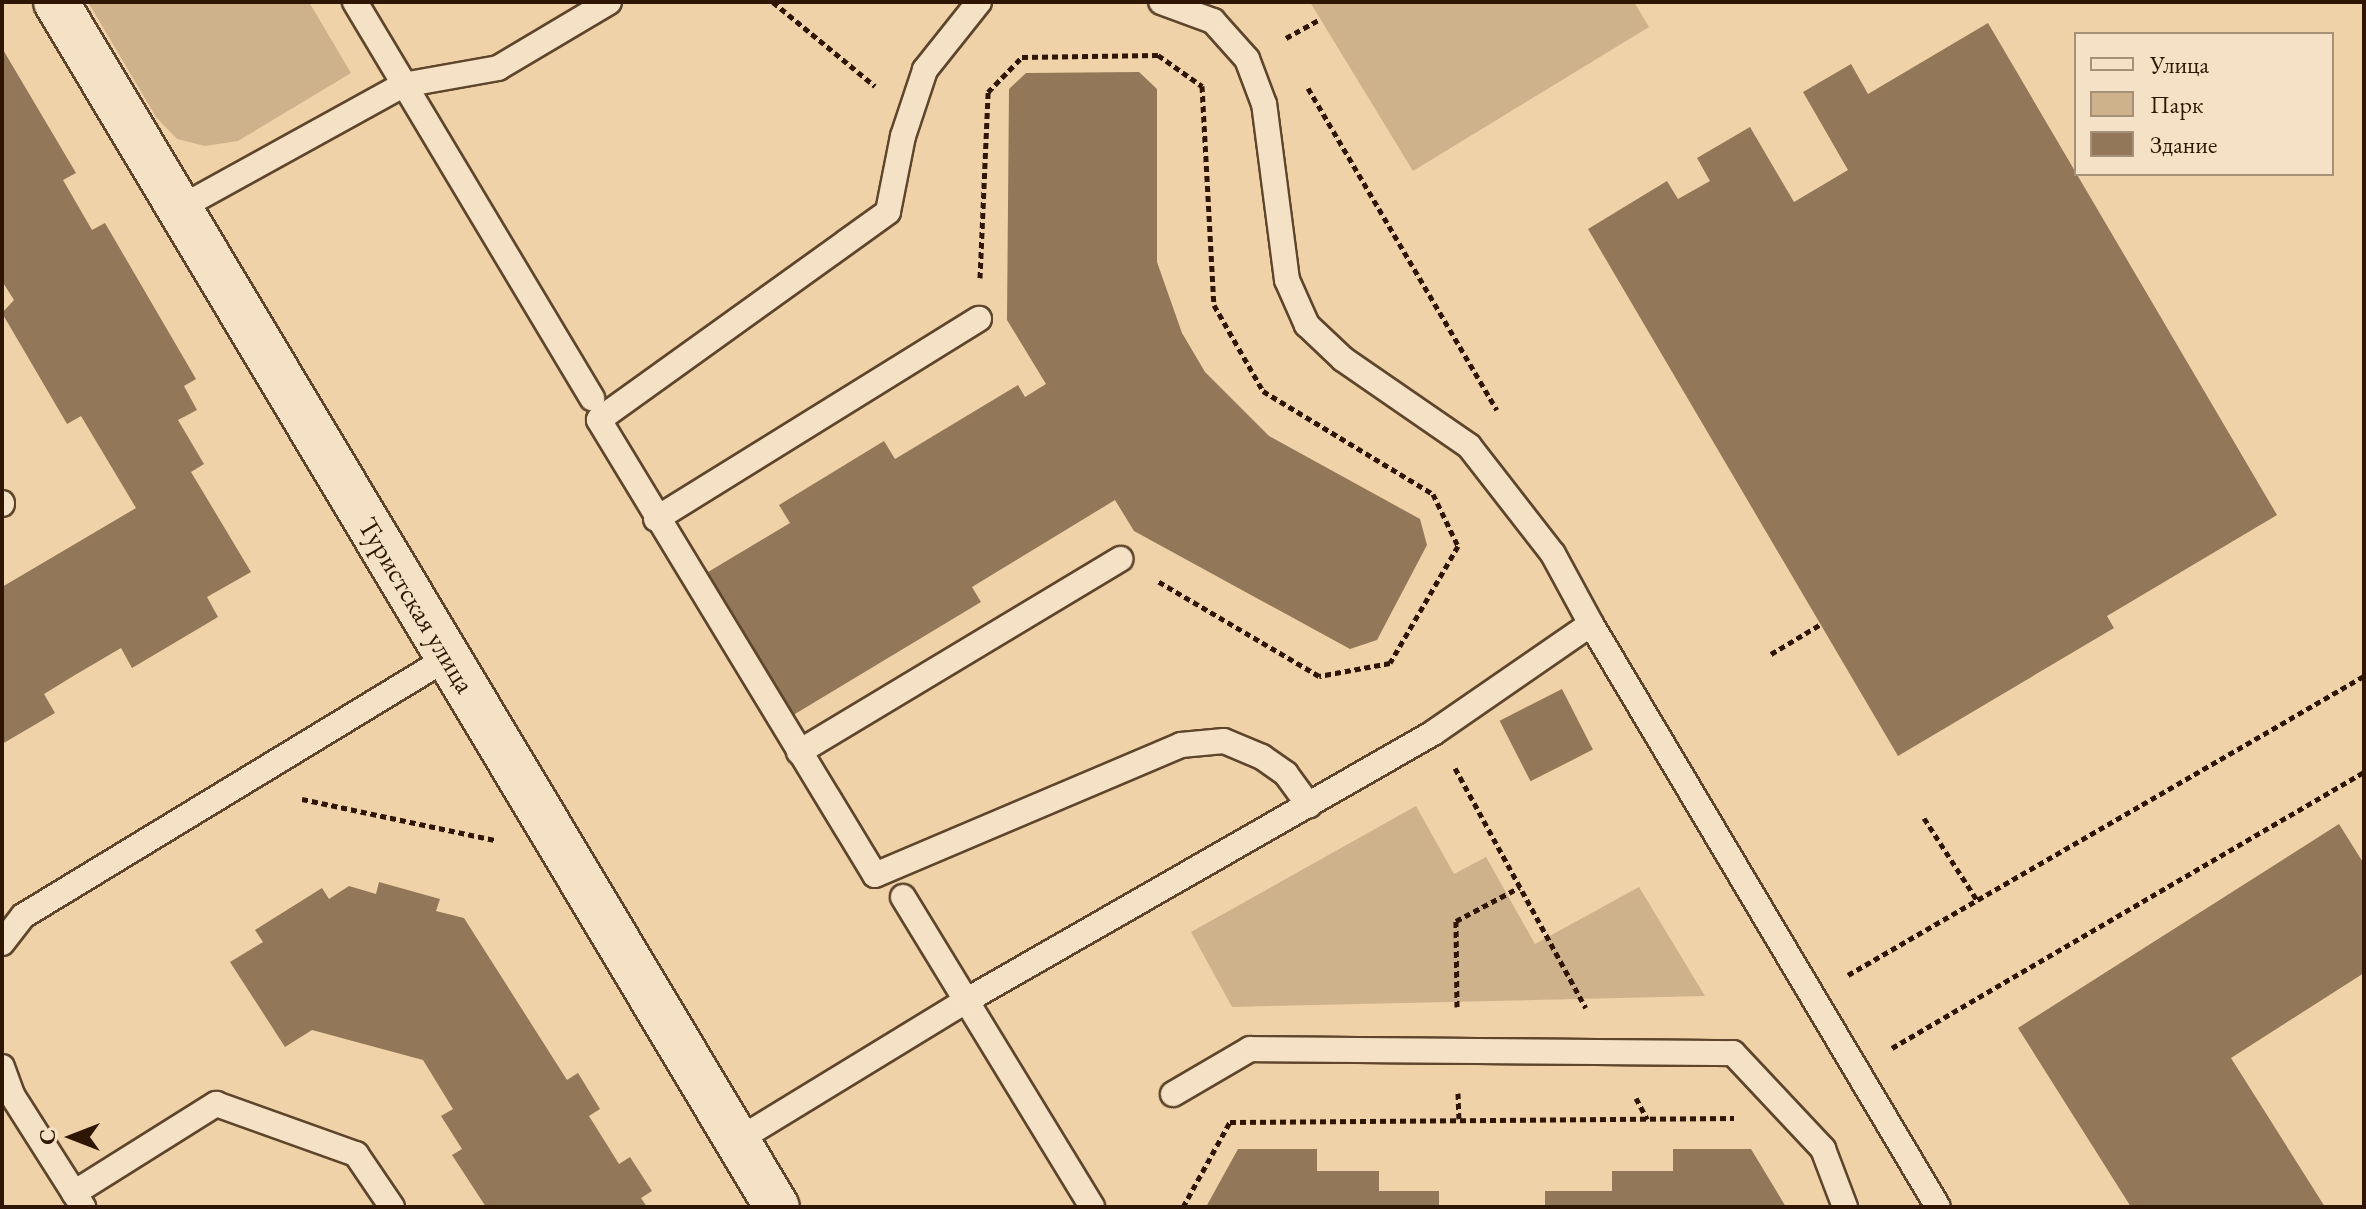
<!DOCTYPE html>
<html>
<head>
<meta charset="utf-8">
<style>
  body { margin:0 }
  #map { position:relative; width:2366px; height:1209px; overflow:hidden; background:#efd2a7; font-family:"EB Garamond",serif }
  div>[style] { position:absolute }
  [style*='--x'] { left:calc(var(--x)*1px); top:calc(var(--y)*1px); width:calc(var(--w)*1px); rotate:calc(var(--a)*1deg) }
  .green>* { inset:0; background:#ceb28b }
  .building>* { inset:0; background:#927858; transform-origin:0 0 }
  .path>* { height:5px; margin-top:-2.5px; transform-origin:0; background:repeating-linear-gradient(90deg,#2e1603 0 6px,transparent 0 10px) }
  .roads { filter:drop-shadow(2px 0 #5e452c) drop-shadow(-2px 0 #5e452c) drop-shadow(0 2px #5e452c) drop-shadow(0 -2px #5e452c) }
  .service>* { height:24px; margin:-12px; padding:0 12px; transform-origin:12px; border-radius:12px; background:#f5e2c6 }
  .minor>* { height:44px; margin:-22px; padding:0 22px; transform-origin:22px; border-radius:22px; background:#f5e2c6 }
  span { translate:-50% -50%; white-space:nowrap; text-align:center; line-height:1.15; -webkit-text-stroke:6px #f5e2c6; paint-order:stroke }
  .street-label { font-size:28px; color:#2e1603 }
  .frame { position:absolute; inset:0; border:4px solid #2e1603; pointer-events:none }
  .legend { position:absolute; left:2074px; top:32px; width:260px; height:144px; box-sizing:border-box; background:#f5e2c6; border:2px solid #a59078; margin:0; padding:10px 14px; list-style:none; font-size:24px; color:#2e1603 }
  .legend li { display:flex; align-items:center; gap:16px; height:40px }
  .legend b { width:40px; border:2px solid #a59078 }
  .north { position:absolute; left:32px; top:1097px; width:80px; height:80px; -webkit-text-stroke:6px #f5e2c6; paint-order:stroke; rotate:270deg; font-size:22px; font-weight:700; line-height:32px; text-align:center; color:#2e1603 }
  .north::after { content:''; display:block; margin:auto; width:28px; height:36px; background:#2e1603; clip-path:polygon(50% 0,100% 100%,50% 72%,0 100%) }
</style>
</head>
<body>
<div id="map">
  <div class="green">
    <i style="clip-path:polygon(88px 2px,309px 2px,351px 73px,238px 141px,205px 146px,177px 139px,156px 117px)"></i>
    <i style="clip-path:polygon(1310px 2px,1634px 2px,1649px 27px,1413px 171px)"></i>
    <i style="clip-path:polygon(1416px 806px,1454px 874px,1486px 857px,1535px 944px,1639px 887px,1705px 996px,1232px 1007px,1191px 932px)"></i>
  </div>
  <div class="building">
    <i style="clip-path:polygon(1988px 23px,2277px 515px,2107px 616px,2114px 628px,1898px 756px,1588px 229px,1667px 181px,1678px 199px,1710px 181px,1697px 158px,1750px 127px,1794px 202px,1848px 170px,1803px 92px,1851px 64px,1868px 94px)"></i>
    <i style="clip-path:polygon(2px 48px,76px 173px,63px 180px,92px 230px,105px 223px,196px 379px,184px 386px,197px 410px,178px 420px,204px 464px,191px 472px,251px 572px,207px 597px,218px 617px,132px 668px,121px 648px,75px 675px,44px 694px,55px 713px,2px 744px,2px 587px,136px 508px,81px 416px,67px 424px,2px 313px,14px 300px,2px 281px)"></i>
    <i style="clip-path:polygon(1139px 72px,1157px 89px,1157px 262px,1182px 333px,1205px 372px,1269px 436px,1420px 519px,1427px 545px,1377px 640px,1350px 649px,1134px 531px,1115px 500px,972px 587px,981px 602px,790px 717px,703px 575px,790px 523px,779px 505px,884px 441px,895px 459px,1018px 385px,1025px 397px,1046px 384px,1007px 320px,1009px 89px,1026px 73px)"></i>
    <i style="left:1562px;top:689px;width:68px;height:70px;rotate:63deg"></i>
    <i style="clip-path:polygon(2339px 824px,2364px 864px,2364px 973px,2231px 1058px,2325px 1207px,2131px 1207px,2018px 1028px)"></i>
    <i style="clip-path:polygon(379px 882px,440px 899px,436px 911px,464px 918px,567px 1080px,578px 1073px,600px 1109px,589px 1116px,619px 1164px,630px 1157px,652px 1191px,641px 1198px,647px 1207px,486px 1207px,452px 1155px,462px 1149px,441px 1116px,453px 1109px,423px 1060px,312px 1030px,285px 1047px,230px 962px,263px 942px,255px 930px,322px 888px,329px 899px,349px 886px,376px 894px)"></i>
    <i style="clip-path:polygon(1238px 1149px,1317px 1149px,1317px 1171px,1379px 1171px,1379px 1191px,1439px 1191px,1439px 1207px,1206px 1207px)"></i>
    <i style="clip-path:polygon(1673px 1149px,1751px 1149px,1786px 1207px,1545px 1207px,1545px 1191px,1612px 1191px,1612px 1171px,1673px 1171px)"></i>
  </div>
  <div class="path">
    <i style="--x:773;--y:2;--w:132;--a:39.5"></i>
    <i style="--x:1286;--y:38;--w:39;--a:-29"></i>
    <i style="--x:1308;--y:88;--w:373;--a:59.6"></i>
    <i style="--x:980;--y:278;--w:186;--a:-87.5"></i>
    <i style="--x:988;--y:92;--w:49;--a:-45.8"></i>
    <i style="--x:1022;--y:57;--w:136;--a:-0.8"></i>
    <i style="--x:1158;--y:55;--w:54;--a:35.2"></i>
    <i style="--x:1202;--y:86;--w:219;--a:86.9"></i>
    <i style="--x:1214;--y:305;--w:99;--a:60.3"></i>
    <i style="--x:1263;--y:391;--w:199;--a:31.2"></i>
    <i style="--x:1433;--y:494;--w:58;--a:64.3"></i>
    <i style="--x:1458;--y:546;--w:135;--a:120.2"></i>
    <i style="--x:1390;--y:663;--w:72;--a:169.6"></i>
    <i style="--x:1319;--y:676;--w:189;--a:-149.5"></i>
    <i style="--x:1771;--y:654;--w:58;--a:-31"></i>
    <i style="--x:1455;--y:768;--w:273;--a:61.4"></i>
    <i style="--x:302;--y:799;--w:197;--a:12"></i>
    <i style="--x:1924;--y:818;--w:98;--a:57.1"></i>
    <i style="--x:1848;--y:975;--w:596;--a:-30.09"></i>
    <i style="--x:1457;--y:1007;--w:86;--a:-90.7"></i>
    <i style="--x:1456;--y:921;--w:72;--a:-28"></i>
    <i style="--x:1892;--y:1048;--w:547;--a:-30.32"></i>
    <i style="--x:1458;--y:1093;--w:26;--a:88"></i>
    <i style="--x:1636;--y:1098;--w:24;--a:62"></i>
    <i style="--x:1183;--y:1207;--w:97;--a:-61.1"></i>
    <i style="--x:1230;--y:1122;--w:504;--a:-0.45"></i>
  </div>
  <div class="roads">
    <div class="service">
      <i style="--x:355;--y:2;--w:462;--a:59.1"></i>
      <i style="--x:979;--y:2;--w:87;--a:128.5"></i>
      <i style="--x:925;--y:70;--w:70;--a:108.4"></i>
      <i style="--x:903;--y:136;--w:77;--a:101.2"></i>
      <i style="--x:888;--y:212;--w:356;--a:144.3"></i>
      <i style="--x:599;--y:420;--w:532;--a:58.76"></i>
      <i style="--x:875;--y:875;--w:332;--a:-23"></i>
      <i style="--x:1181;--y:745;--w:43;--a:-5.3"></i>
      <i style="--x:1224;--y:741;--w:41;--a:22.8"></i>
      <i style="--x:1262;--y:757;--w:29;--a:35"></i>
      <i style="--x:1286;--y:774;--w:39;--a:54"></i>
      <i style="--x:180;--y:208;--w:255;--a:-28.9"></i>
      <i style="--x:403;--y:85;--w:97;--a:-10.1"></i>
      <i style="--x:498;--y:68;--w:129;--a:-30.7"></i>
      <i style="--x:2;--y:503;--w:1;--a:90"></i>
      <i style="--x:656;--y:519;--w:380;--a:-31.8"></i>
      <i style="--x:1591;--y:624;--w:678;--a:59.24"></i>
      <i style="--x:799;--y:752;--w:375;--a:-31"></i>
      <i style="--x:903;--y:897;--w:363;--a:58.6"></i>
      <i style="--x:2;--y:943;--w:34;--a:-52"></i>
      <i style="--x:23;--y:916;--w:497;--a:-31.3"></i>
      <i style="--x:2;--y:1067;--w:30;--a:70"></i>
      <i style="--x:12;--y:1095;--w:133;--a:57.6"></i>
      <i style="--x:1173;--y:1094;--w:89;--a:-30.3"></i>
      <i style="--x:1250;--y:1049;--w:483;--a:0.5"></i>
      <i style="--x:1733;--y:1053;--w:132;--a:46.8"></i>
      <i style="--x:1823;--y:1149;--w:62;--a:69.2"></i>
      <i style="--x:738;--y:1140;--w:271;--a:-31.4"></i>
      <i style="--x:969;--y:999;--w:535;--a:-29.82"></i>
      <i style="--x:1433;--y:733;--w:192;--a:-34.6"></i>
      <i style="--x:1591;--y:624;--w:80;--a:-118.5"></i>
      <i style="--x:1553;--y:554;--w:137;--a:-127.9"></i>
      <i style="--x:1469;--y:446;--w:153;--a:-145.4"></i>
      <i style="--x:1343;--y:359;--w:50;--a:-136.6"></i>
      <i style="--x:1307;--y:325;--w:49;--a:-114"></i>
      <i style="--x:1287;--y:280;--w:177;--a:-97.4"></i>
      <i style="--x:1264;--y:104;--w:48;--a:-110.7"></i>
      <i style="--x:1247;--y:59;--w:51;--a:-131.8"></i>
      <i style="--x:1213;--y:21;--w:55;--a:-159.9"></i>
      <i style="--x:74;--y:1193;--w:168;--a:-32.1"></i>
      <i style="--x:216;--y:1104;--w:149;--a:19.7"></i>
      <i style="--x:356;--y:1154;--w:64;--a:55.8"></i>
    </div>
    <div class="minor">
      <i style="--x:56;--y:2;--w:1404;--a:59.11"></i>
    </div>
  </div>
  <div class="street-label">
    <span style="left:417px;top:605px;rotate:59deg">Туристская улица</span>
  </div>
  <div class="frame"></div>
  <ul class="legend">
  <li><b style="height:10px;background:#f5e2c6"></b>Улица</li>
  <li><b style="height:22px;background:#ceb28b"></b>Парк</li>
  <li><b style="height:22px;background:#927858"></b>Здание</li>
  </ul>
  <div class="north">С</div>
</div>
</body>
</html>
